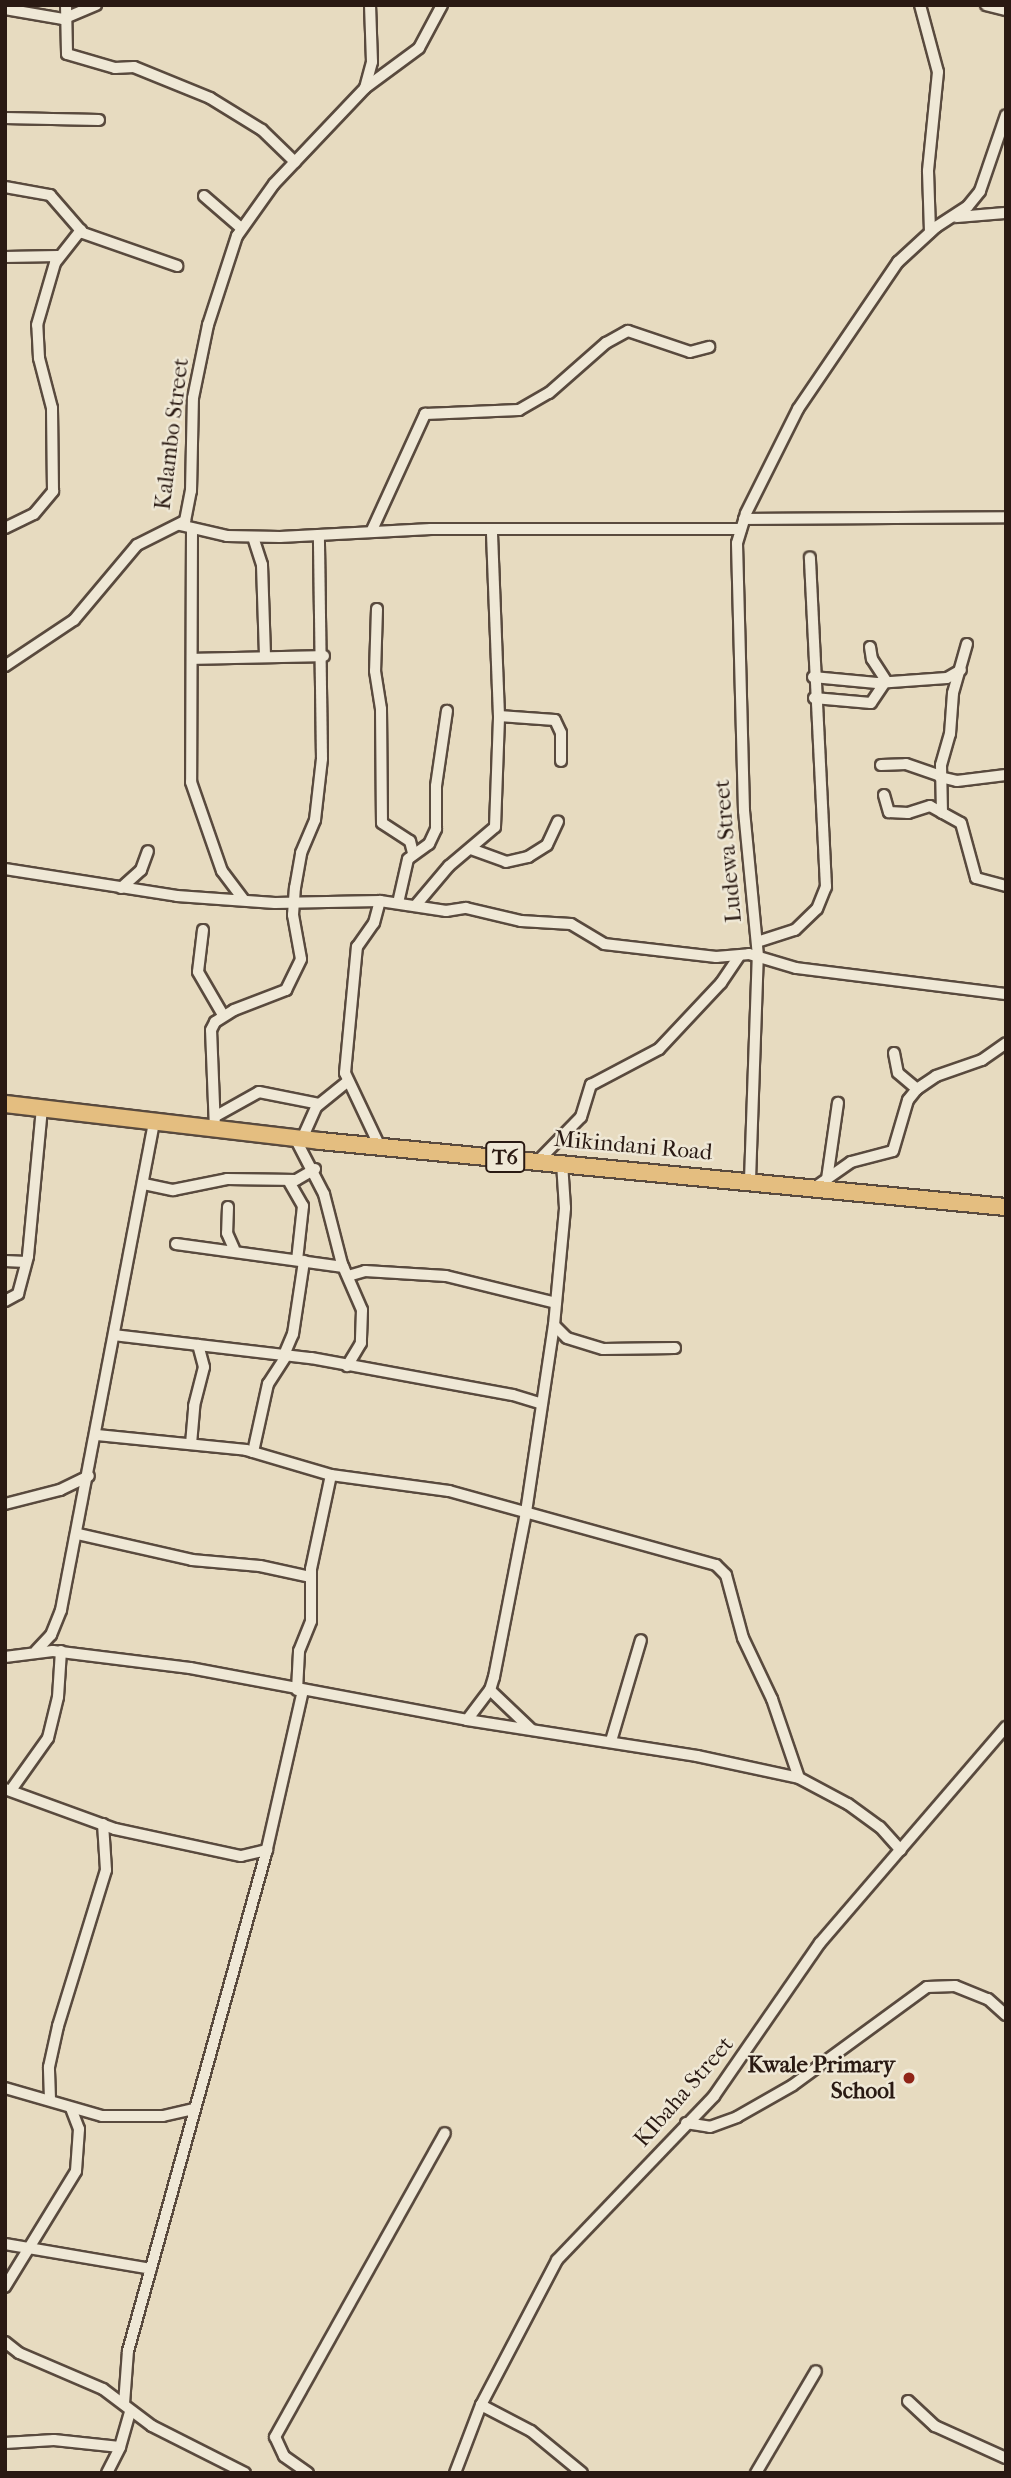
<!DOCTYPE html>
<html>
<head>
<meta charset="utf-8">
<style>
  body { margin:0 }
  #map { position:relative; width:1011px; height:2478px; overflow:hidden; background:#e7dbc0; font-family:"IM FELL French Canon",serif }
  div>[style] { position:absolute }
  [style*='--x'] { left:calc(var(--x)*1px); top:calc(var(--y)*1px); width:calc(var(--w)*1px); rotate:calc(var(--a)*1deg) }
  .roads { filter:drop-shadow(2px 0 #594a3e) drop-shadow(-2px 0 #594a3e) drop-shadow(0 2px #594a3e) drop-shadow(0 -2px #594a3e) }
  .minor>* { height:10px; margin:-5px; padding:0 5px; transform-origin:5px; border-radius:5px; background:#efe8d6 }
  .highway>* { height:16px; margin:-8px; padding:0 8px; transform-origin:8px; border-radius:8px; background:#e4be80 }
  .dots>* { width:19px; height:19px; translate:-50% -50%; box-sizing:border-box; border:4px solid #efe8d6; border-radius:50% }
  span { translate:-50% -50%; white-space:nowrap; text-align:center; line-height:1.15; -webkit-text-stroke:5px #efe8d6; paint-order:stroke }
  .shield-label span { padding:2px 5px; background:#efe8d6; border:2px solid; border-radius:5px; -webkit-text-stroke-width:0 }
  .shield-label { font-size:21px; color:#2a1a13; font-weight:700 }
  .street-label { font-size:23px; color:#2a1a13 }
  .poi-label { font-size:23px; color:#2a1a13; font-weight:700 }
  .right { translate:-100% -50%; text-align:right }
  .frame { position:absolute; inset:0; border:7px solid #2a1a13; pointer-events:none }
</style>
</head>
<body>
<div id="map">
  <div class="roads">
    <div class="minor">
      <i style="--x:66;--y:5;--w:49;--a:88.8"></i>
      <i style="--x:67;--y:54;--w:50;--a:16.3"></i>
      <i style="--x:115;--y:68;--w:19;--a:-3"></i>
      <i style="--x:134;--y:67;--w:82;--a:22.2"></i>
      <i style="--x:210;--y:98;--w:61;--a:31.6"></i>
      <i style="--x:262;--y:130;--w:46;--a:44.1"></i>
      <i style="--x:920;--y:5;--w:69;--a:75"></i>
      <i style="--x:938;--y:72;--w:100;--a:95.8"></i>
      <i style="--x:928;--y:171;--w:61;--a:88.1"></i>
      <i style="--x:986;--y:5;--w:21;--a:14"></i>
      <i style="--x:5;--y:9;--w:59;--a:9.8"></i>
      <i style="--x:63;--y:19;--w:36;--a:-23"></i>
      <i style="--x:365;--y:88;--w:67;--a:-36.5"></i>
      <i style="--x:419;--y:48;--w:49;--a:-61.9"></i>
      <i style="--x:5;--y:118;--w:94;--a:1.2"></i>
      <i style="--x:5;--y:187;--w:46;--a:10.1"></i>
      <i style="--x:50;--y:195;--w:50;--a:49"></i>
      <i style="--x:83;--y:233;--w:100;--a:19.3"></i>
      <i style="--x:204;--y:196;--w:49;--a:40.9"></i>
      <i style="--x:956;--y:217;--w:50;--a:-4.6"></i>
      <i style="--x:5;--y:257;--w:53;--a:-1.1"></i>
      <i style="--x:744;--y:519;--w:262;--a:-0.4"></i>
      <i style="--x:180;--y:525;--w:48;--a:13.2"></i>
      <i style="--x:227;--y:536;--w:53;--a:1.1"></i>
      <i style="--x:280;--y:537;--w:151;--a:-3"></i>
      <i style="--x:431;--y:529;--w:310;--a:0"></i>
      <i style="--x:5;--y:528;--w:32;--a:-26"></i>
      <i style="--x:34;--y:514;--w:30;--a:-50"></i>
      <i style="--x:53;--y:491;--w:83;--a:-90.7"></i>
      <i style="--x:52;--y:408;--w:52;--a:-104.6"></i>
      <i style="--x:39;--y:358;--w:33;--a:-93"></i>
      <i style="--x:37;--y:325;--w:65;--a:-73.8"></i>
      <i style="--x:55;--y:263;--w:42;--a:-51.8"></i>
      <i style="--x:192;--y:529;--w:253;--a:90.2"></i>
      <i style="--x:191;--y:782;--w:94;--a:70.8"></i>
      <i style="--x:222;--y:871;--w:36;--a:53"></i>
      <i style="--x:372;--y:530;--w:128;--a:-65.4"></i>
      <i style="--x:425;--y:414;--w:94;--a:-2.4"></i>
      <i style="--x:519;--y:410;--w:34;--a:-30"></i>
      <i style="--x:549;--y:393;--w:76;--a:-41.3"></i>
      <i style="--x:606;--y:343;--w:25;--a:-29"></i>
      <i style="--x:628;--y:331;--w:65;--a:18.7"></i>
      <i style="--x:690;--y:352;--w:20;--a:-15"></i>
      <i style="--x:253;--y:537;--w:29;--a:72"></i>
      <i style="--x:262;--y:565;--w:92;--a:88.1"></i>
      <i style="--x:377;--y:609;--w:62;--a:91.8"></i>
      <i style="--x:375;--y:671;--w:38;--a:81"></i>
      <i style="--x:381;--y:709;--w:114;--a:89.5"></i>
      <i style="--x:382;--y:823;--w:33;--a:33"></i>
      <i style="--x:410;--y:841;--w:12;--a:76"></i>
      <i style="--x:870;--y:647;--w:12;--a:81"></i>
      <i style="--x:872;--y:659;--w:27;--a:57"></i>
      <i style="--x:192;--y:659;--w:132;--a:-1.3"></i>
      <i style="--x:5;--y:666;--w:83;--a:-33.7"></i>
      <i style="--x:74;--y:620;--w:98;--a:-50"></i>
      <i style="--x:137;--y:545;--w:54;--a:-26.6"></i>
      <i style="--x:185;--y:521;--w:31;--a:-79"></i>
      <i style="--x:191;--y:491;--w:93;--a:-88.8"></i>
      <i style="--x:193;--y:398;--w:75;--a:-78.4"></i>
      <i style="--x:208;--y:325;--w:94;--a:-72"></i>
      <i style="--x:237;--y:236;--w:64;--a:-54.6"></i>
      <i style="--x:274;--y:184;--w:132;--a:-46.5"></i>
      <i style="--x:365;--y:88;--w:27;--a:-75"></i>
      <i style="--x:372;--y:62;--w:57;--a:-92"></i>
      <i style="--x:813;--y:677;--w:64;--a:5.4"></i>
      <i style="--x:877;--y:683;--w:70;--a:-4.1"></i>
      <i style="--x:947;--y:678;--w:16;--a:-30"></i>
      <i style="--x:814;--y:698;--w:57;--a:5"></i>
      <i style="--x:871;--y:703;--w:25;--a:-56"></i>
      <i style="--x:499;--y:716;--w:56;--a:4.1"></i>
      <i style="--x:555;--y:720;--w:14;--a:65"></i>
      <i style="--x:561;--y:733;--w:28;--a:90"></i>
      <i style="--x:881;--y:765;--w:25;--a:-2"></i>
      <i style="--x:906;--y:764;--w:36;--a:19"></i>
      <i style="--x:940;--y:777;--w:17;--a:13"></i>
      <i style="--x:957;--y:781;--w:49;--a:-7"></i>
      <i style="--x:884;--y:795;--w:18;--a:74"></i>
      <i style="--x:889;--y:812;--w:19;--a:3"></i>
      <i style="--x:908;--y:813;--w:23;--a:-18"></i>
      <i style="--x:930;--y:806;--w:35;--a:29"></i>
      <i style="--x:961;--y:823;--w:57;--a:74.7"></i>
      <i style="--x:976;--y:878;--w:31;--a:15"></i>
      <i style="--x:942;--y:813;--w:48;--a:-91.2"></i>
      <i style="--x:941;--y:765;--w:32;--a:-74"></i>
      <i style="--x:950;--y:734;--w:41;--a:-85.8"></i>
      <i style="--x:953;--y:693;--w:51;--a:-74.1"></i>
      <i style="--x:471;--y:849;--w:37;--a:20"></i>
      <i style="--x:506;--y:862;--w:23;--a:-13"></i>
      <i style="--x:528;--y:857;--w:22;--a:-32"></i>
      <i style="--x:547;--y:845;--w:26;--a:-65"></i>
      <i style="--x:5;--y:869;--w:174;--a:8.9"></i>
      <i style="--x:177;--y:896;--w:98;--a:4.1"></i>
      <i style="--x:275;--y:903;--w:105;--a:-1.1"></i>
      <i style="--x:380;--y:901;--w:67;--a:8.6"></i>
      <i style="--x:446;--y:911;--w:20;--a:-9"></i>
      <i style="--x:466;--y:908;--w:57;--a:13.3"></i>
      <i style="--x:521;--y:921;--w:50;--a:3.4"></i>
      <i style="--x:571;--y:924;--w:39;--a:31"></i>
      <i style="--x:604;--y:944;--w:113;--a:6.6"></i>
      <i style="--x:716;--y:957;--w:33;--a:-5"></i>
      <i style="--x:749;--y:954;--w:49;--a:16.6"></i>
      <i style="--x:796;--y:968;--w:212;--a:7.1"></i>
      <i style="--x:121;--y:888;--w:27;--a:-42"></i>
      <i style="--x:141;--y:870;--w:20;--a:-70"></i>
      <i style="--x:398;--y:903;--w:45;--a:-77.2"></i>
      <i style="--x:408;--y:859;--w:26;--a:-36"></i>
      <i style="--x:429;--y:844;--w:17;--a:-65"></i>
      <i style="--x:436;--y:829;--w:43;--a:-90"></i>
      <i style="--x:436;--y:786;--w:76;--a:-81.7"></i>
      <i style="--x:416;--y:905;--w:51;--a:-49.8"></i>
      <i style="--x:449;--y:866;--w:60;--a:-40.3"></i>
      <i style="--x:495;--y:827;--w:111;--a:-87.9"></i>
      <i style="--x:499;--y:716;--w:186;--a:-92.2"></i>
      <i style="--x:203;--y:930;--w:42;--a:96.8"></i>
      <i style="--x:198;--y:972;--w:50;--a:59.8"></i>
      <i style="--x:757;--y:942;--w:40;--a:-18"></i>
      <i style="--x:795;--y:930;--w:30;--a:-44"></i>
      <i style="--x:817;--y:909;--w:24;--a:-68"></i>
      <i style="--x:826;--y:887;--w:330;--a:-92.8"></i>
      <i style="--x:894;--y:1053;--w:20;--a:79"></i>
      <i style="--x:898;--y:1073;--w:25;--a:40"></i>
      <i style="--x:216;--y:1116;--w:49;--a:-29.2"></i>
      <i style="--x:259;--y:1092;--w:61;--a:11.3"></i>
      <i style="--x:215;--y:1129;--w:99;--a:-92.3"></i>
      <i style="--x:211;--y:1030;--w:9;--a:-63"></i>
      <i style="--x:215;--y:1022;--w:22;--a:-32"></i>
      <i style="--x:234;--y:1010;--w:56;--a:-21"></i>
      <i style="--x:286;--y:990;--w:34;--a:-64"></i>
      <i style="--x:301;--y:959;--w:45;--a:-100.3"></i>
      <i style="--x:293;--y:915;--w:27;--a:-86"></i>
      <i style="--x:295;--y:888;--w:36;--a:-80"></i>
      <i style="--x:301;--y:853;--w:36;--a:-67"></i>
      <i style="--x:315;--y:820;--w:61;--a:-83.5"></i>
      <i style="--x:322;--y:759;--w:224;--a:-90.8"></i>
      <i style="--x:295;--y:1138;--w:63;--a:62.6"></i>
      <i style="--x:324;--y:1194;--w:72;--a:75.6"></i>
      <i style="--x:342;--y:1264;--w:50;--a:66.5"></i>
      <i style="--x:362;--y:1310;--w:33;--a:92"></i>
      <i style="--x:361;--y:1343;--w:27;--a:121"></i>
      <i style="--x:302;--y:1139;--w:35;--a:-66"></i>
      <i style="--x:316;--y:1107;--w:40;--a:-39"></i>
      <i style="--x:380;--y:1147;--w:82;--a:-115.3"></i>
      <i style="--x:345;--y:1073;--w:127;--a:-84.6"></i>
      <i style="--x:357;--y:947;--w:29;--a:-55"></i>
      <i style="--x:374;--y:923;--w:23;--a:-75"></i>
      <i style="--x:539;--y:1160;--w:60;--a:-45.7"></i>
      <i style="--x:581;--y:1117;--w:34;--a:-73"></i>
      <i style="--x:591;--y:1085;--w:77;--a:-27.9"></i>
      <i style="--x:659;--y:1049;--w:91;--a:-46.8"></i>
      <i style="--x:721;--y:983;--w:32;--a:-56"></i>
      <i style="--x:827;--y:1179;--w:77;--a:-81.8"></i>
      <i style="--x:288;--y:1180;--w:30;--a:60"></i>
      <i style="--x:303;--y:1206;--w:54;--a:96.3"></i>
      <i style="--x:750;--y:1180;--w:224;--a:-88"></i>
      <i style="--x:758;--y:956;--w:146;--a:-95.5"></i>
      <i style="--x:744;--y:811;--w:268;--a:-91.5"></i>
      <i style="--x:737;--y:543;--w:31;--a:-73"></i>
      <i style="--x:746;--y:513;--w:116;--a:-63.4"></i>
      <i style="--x:798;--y:409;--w:178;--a:-55.8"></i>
      <i style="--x:898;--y:262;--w:52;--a:-42.6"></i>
      <i style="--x:936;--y:227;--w:38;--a:-33"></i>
      <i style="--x:968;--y:206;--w:19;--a:-51"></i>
      <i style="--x:980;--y:191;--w:80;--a:-71.1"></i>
      <i style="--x:144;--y:1184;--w:30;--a:12"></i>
      <i style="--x:173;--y:1190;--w:55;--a:-11.5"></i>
      <i style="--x:227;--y:1179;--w:69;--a:0.8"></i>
      <i style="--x:296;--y:1180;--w:22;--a:-30"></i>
      <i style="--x:814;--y:1188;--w:45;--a:-35.1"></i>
      <i style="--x:851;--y:1162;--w:43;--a:-14.7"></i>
      <i style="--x:893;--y:1151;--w:53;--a:-73.6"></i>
      <i style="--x:908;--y:1100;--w:14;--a:-51"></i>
      <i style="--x:917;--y:1089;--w:23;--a:-34"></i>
      <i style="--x:936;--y:1076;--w:49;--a:-19.2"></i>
      <i style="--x:982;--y:1060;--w:29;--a:-35"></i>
      <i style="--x:228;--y:1207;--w:26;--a:92"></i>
      <i style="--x:227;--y:1233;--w:17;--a:66"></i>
      <i style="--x:176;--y:1244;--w:169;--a:7.8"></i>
      <i style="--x:5;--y:1261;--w:21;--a:3"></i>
      <i style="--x:348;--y:1276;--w:18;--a:-16"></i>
      <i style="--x:365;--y:1271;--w:81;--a:3.5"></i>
      <i style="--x:446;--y:1276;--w:113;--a:13.8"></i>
      <i style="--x:5;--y:1301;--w:15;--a:-28"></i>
      <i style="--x:18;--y:1294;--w:39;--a:-75"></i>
      <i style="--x:28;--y:1256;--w:149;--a:-84.6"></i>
      <i style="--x:554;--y:1325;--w:18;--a:45"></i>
      <i style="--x:567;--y:1338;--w:38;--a:17"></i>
      <i style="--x:603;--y:1349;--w:72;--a:-0.8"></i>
      <i style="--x:114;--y:1335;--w:198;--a:6.7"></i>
      <i style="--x:311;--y:1358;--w:205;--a:10.4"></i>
      <i style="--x:513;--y:1395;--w:30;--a:17"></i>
      <i style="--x:284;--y:1355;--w:23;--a:-67"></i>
      <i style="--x:293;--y:1334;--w:74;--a:-81.4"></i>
      <i style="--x:97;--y:1435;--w:150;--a:5.7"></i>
      <i style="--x:246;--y:1450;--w:89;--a:16.4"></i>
      <i style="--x:331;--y:1475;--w:119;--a:7.7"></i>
      <i style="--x:449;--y:1491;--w:277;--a:15.5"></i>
      <i style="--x:716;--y:1565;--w:14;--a:45"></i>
      <i style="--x:726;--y:1575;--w:65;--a:74.9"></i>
      <i style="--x:743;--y:1638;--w:68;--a:64.6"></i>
      <i style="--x:772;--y:1699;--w:83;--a:71.1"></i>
      <i style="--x:191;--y:1444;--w:38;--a:-85"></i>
      <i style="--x:194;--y:1406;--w:40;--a:-75.6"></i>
      <i style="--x:204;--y:1367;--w:23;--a:-105"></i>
      <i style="--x:253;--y:1452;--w:70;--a:-77.6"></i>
      <i style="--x:268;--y:1384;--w:35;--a:-57"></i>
      <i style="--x:5;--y:1504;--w:57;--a:-14.3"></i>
      <i style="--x:60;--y:1490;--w:32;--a:-26"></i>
      <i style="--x:78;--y:1534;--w:117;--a:12.8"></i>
      <i style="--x:192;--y:1560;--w:68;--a:5"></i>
      <i style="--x:260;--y:1566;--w:51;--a:12.4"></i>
      <i style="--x:36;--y:1651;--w:22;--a:-47"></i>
      <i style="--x:51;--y:1635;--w:27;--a:-68"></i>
      <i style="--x:61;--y:1610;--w:496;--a:-79.2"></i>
      <i style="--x:5;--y:1657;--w:48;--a:-7.1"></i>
      <i style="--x:53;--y:1651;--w:138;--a:7.1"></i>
      <i style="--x:190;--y:1668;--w:282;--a:10.6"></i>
      <i style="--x:467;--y:1720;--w:233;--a:8.9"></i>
      <i style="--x:697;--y:1756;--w:104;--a:12.2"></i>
      <i style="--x:799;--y:1778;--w:55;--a:28"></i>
      <i style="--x:848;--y:1804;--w:39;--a:36"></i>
      <i style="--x:880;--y:1827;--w:31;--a:48"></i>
      <i style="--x:297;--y:1690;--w:39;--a:-87"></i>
      <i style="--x:299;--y:1651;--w:32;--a:-68"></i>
      <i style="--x:311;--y:1621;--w:52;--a:-90"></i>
      <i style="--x:311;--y:1569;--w:96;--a:-78"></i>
      <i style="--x:490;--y:1690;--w:57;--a:43.6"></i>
      <i style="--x:467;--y:1720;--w:38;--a:-53"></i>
      <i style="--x:490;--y:1690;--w:14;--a:-73"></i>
      <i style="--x:494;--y:1677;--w:168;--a:-79"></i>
      <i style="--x:526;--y:1512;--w:189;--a:-81.5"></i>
      <i style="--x:554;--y:1325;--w:118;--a:-84.6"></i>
      <i style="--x:565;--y:1208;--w:45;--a:-93.8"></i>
      <i style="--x:611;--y:1741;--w:105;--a:-73.5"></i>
      <i style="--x:5;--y:1789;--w:117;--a:20"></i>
      <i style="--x:115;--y:1829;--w:129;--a:12.1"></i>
      <i style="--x:241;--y:1856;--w:27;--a:-13"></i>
      <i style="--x:11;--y:1790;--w:64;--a:-54.6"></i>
      <i style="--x:48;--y:1738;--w:42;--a:-76.3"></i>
      <i style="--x:58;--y:1697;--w:46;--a:-86.3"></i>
      <i style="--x:5;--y:2088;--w:101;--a:16.1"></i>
      <i style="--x:102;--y:2116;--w:61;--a:0"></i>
      <i style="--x:163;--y:2116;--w:32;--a:-13"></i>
      <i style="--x:50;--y:2099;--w:32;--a:-92"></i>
      <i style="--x:49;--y:2067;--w:42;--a:-77.6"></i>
      <i style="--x:58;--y:2026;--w:163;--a:-72.9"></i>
      <i style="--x:106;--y:1870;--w:46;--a:-93.7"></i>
      <i style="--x:686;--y:2123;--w:24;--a:9"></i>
      <i style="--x:710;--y:2127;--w:29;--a:-20"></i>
      <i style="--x:737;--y:2117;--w:64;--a:-29.7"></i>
      <i style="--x:793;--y:2085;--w:166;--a:-36.2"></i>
      <i style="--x:927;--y:1987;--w:28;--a:-2"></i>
      <i style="--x:955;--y:1986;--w:35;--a:22"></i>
      <i style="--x:988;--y:1999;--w:24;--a:42"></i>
      <i style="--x:5;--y:2244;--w:148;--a:9.7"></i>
      <i style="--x:5;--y:2287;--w:136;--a:-58.5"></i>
      <i style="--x:76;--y:2171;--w:42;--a:-85.9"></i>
      <i style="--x:79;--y:2129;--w:22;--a:-111"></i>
      <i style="--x:5;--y:2342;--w:18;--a:38"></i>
      <i style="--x:19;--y:2353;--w:91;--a:23.2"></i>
      <i style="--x:103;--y:2389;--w:61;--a:37.1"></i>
      <i style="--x:152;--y:2426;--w:104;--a:26.8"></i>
      <i style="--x:908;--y:2401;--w:37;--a:43"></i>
      <i style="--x:935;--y:2426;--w:78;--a:24.3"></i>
      <i style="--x:124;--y:2404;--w:53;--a:-85.7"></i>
      <i style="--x:128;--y:2351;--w:517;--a:-74.51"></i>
      <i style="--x:266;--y:1853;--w:167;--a:-77.2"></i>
      <i style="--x:481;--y:2405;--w:56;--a:27.5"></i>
      <i style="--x:531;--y:2431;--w:66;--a:39.5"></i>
      <i style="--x:5;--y:2443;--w:49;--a:-3.5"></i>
      <i style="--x:54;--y:2440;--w:66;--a:6.1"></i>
      <i style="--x:107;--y:2473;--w:29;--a:-63"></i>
      <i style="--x:120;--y:2447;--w:37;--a:-74"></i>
      <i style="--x:308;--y:2473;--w:29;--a:-145"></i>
      <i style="--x:284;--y:2456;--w:21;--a:-115"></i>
      <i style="--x:275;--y:2437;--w:348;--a:-60.8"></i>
      <i style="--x:455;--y:2473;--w:73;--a:-69.1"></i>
      <i style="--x:481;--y:2405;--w:164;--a:-62.3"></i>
      <i style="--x:557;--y:2260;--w:227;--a:-46.2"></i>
      <i style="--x:714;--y:2096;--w:186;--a:-55.3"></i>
      <i style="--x:820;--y:1943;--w:285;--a:-49.3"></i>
      <i style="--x:756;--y:2473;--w:118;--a:-59.5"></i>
    </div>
    <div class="highway">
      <i style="--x:5;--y:1104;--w:317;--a:6.7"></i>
      <i style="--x:320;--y:1141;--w:689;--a:5.5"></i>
    </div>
  </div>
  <div class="dots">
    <i style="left:909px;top:2078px;background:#8f2418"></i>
  </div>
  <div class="shield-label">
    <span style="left:505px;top:1157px">T6</span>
  </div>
  <div class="street-label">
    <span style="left:172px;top:434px;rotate:-83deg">Kalambo Street</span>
    <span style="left:728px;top:851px;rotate:-95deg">Ludewa Street</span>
    <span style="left:633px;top:1146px;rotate:5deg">Mikindani Road</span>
    <span style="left:684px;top:2092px;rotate:-49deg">KIbaha Street</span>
  </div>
  <div class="poi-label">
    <span class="right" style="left:895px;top:2078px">Kwale Primary<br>School</span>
  </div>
  <div class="frame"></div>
</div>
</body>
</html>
